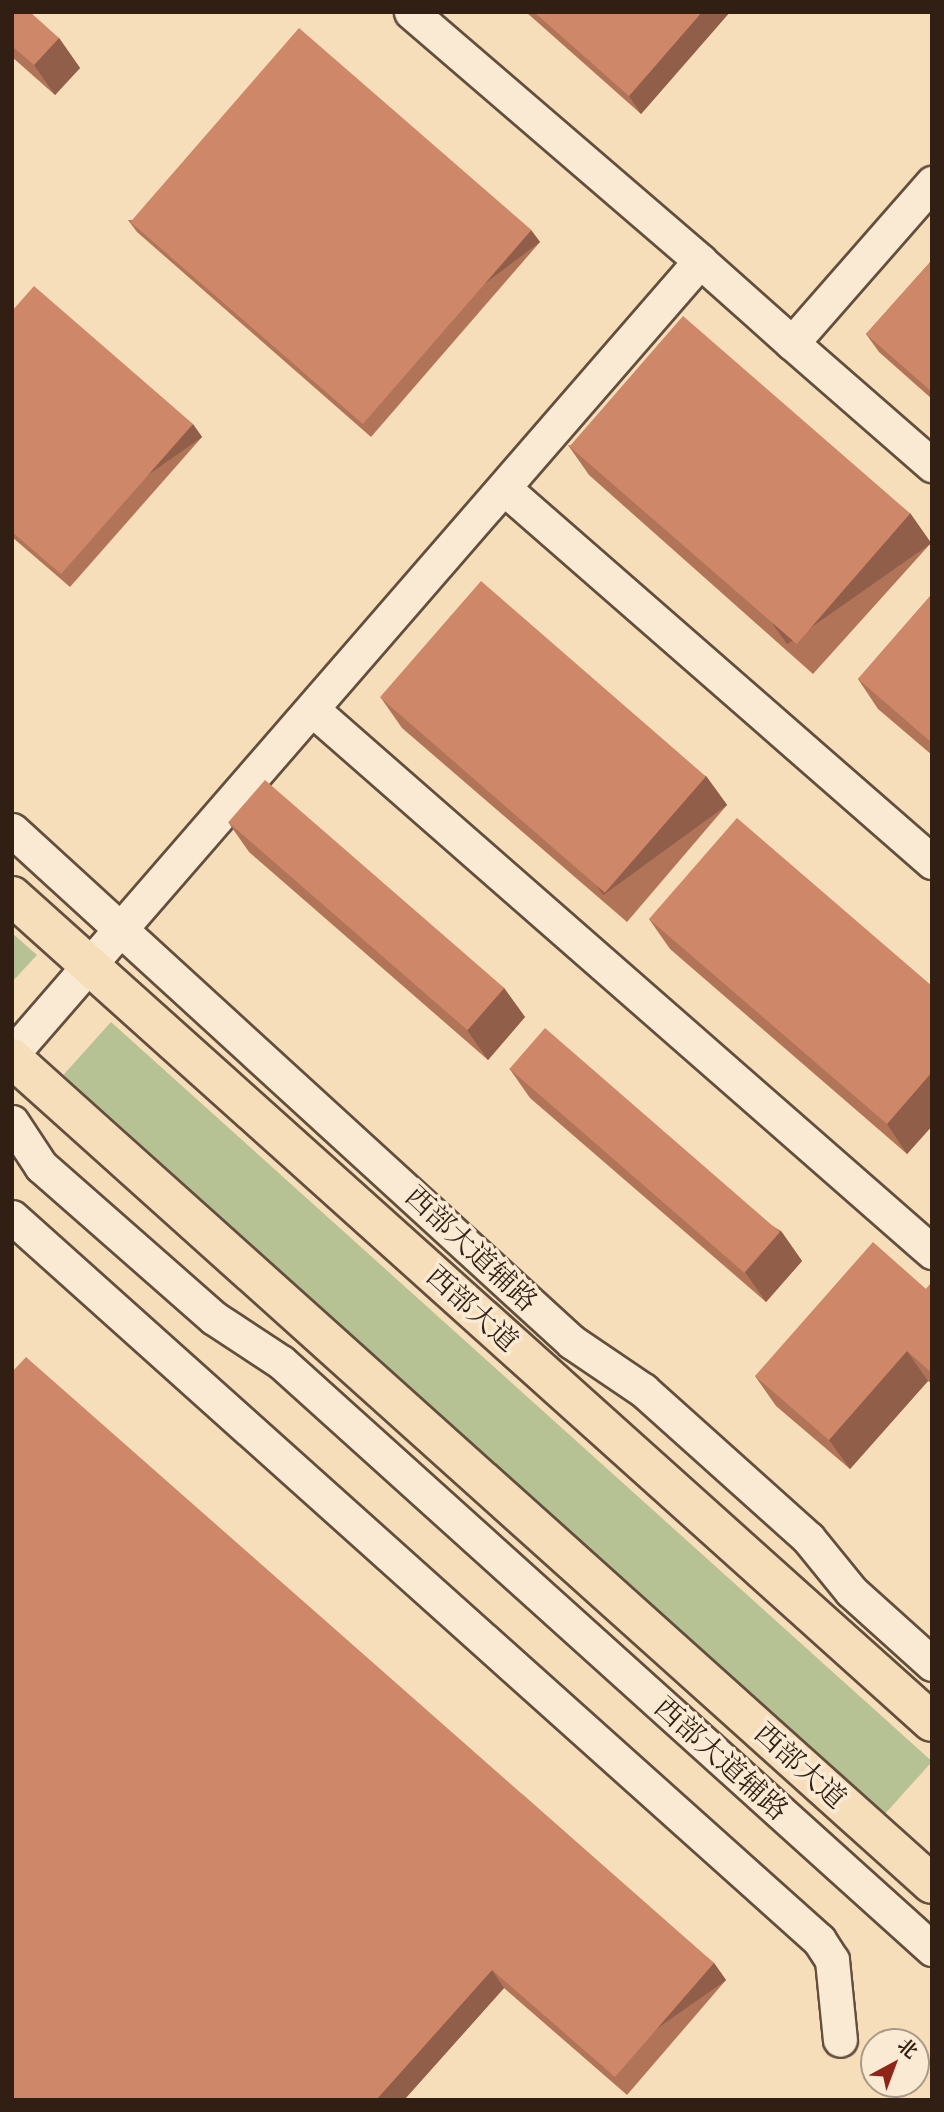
<!DOCTYPE html>
<html>
<head>
<meta charset="utf-8">
<style>
  body { margin:0 }
  #map { position:relative; width:944px; height:2112px; overflow:hidden; background:#f7debb; font-family:Alegreya,"Noto Serif SC",serif }
  div>[style] { position:absolute }
  [style*='--x'] { left:calc(var(--x)*1px); top:calc(var(--y)*1px); width:calc(var(--w)*1px); rotate:calc(var(--a)*1deg) }
  .green>* { inset:0; background:#b7c294; transform-origin:0 0 }
  .roads { filter:drop-shadow(2px 0 #634f3d) drop-shadow(-2px 0 #634f3d) drop-shadow(0 2px #634f3d) drop-shadow(0 -2px #634f3d) }
  .minor>* { height:33px; margin:-16.5px; padding:0 16.5px; transform-origin:16.5px; border-radius:16.5px; background:#faead3 }
  .major>* { height:38px; margin:-19px; padding:0 19px; transform-origin:19px; border-radius:19px; background:#f7debb }
  .wall>* { inset:0; background:#b17459 }
  .shaded-wall>* { inset:0; background:#905e49; transform-origin:0 0 }
  .building>* { inset:0; background:#ce8768; transform-origin:0 0 }
  span { translate:-50% -50%; white-space:nowrap; text-align:center; line-height:1.15; -webkit-text-stroke:7px #faead3; paint-order:stroke }
  .street-label { font-size:28px; color:#321f13 }
  .frame { position:absolute; inset:0; border:14px solid #321f13; pointer-events:none }
  .north { position:absolute; left:860px; top:2028px; width:70px; height:70px; box-sizing:border-box; background:#faead3; border:2px solid #aa9986; border-radius:50%; rotate:41deg; font-size:19px; font-weight:700; line-height:28px; text-align:center; color:#321f13 }
  .north::after { content:''; display:block; margin:auto; width:24px; height:32px; background:#8f2418; clip-path:polygon(50% 0,100% 100%,50% 72%,0 100%) }
</style>
</head>
<body>
<div id="map">
  <div class="green">
    <i style="clip-path:polygon(12px 933px,37px 955px,12px 982px)"></i>
    <i style="left:111px;top:1022px;width:1105px;height:71px;rotate:42deg"></i>
  </div>
  <div class="roads">
    <div class="minor">
      <i style="--x:411;--y:12;--w:381;--a:40.7"></i>
      <i style="--x:792;--y:343;--w:186;--a:41.1"></i>
      <i style="--x:505;--y:489;--w:567;--a:41.14"></i>
      <i style="--x:313;--y:710;--w:823;--a:41.21"></i>
      <i style="--x:12;--y:830;--w:759;--a:42.44"></i>
      <i style="--x:572;--y:1342;--w:86;--a:34.1"></i>
      <i style="--x:643;--y:1390;--w:222;--a:41.9"></i>
      <i style="--x:808;--y:1538;--w:68;--a:50.9"></i>
      <i style="--x:851;--y:1591;--w:109;--a:42"></i>
      <i style="--x:12;--y:1054;--w:1050;--a:-49.06"></i>
      <i style="--x:700;--y:261;--w:123;--a:41.7"></i>
      <i style="--x:792;--y:343;--w:213;--a:-48.8"></i>
      <i style="--x:12;--y:1122;--w:53;--a:56.6"></i>
      <i style="--x:41;--y:1166;--w:230;--a:41.3"></i>
      <i style="--x:214;--y:1318;--w:80;--a:33.3"></i>
      <i style="--x:281;--y:1362;--w:877;--a:42.04"></i>
      <i style="--x:12;--y:1217;--w:1084;--a:41.86"></i>
      <i style="--x:819;--y:1940;--w:24;--a:57"></i>
      <i style="--x:832;--y:1960;--w:80;--a:84.3"></i>
    </div>
    <div class="major">
      <i style="--x:12;--y:896;--w:1236;--a:41.92"></i>
      <i style="--x:12;--y:1058;--w:1236;--a:41.92"></i>
    </div>
  </div>
  <div class="wall">
    <i style="clip-path:polygon(12px 12px,59px 38px,80px 68px,55px 95px,12px 57px)"></i>
    <i style="clip-path:polygon(526px 12px,730px 12px,641px 114px)"></i>
    <i style="clip-path:polygon(128px 220px,531px 230px,540px 242px,371px 437px,137px 232px)"></i>
    <i style="clip-path:polygon(932px 260px,932px 399px,879px 352px,866px 334px)"></i>
    <i style="clip-path:polygon(12px 311px,202px 437px,70px 587px,12px 537px)"></i>
    <i style="clip-path:polygon(568px 445px,910px 513px,931px 543px,813px 674px,589px 475px)"></i>
    <i style="clip-path:polygon(932px 594px,932px 755px,878px 709px,858px 679px)"></i>
    <i style="clip-path:polygon(381px 698px,706px 776px,727px 805px,627px 922px,402px 728px)"></i>
    <i style="clip-path:polygon(228px 822px,504px 988px,525px 1017px,488px 1060px,249px 852px)"></i>
    <i style="clip-path:polygon(649px 919px,932px 986px,932px 1126px,907px 1154px,670px 949px)"></i>
    <i style="clip-path:polygon(509px 1068px,781px 1231px,802px 1261px,766px 1302px,530px 1098px)"></i>
    <i style="clip-path:polygon(932px 1282px,932px 1384px,928px 1381px,850px 1469px,776px 1406px,755px 1376px,926px 1289px)"></i>
    <i style="clip-path:polygon(12px 1372px,714px 1963px,726px 1980px,627px 2095px,504px 1988px,404px 2100px,12px 2100px)"></i>
  </div>
  <div class="shaded-wall">
    <i style="clip-path:polygon(702px 12px,730px 12px,641px 114px,629px 96px)"></i>
    <i style="clip-path:polygon(59px 38px,80px 68px,55px 95px,34px 65px)"></i>
    <i style="left:531px;top:230px;width:15px;height:258px;rotate:53deg"></i>
    <i style="left:193px;top:424px;width:16px;height:200px;rotate:55deg"></i>
    <i style="left:910px;top:513px;width:37px;height:176px;rotate:55deg"></i>
    <i style="left:706px;top:776px;width:36px;height:153px;rotate:54deg"></i>
    <i style="clip-path:polygon(504px 988px,525px 1017px,488px 1060px,467px 1030px)"></i>
    <i style="clip-path:polygon(932px 1072px,932px 1126px,907px 1154px,887px 1124px)"></i>
    <i style="clip-path:polygon(781px 1231px,802px 1261px,766px 1302px,745px 1272px)"></i>
    <i style="clip-path:polygon(907px 1351px,928px 1381px,850px 1469px,829px 1440px)"></i>
    <i style="left:714px;top:1963px;width:21px;height:151px;rotate:55deg"></i>
    <i style="clip-path:polygon(492px 1970px,504px 1988px,404px 2100px,376px 2100px)"></i>
  </div>
  <div class="building">
    <i style="clip-path:polygon(12px 12px,30px 12px,59px 38px,34px 65px,12px 46px)"></i>
    <i style="clip-path:polygon(534px 12px,702px 12px,629px 96px)"></i>
    <i style="left:299px;top:28px;width:308px;height:257px;rotate:41deg"></i>
    <i style="clip-path:polygon(932px 260px,932px 392px,866px 334px)"></i>
    <i style="clip-path:polygon(34px 286px,193px 424px,61px 574px,12px 532px,12px 311px)"></i>
    <i style="left:683px;top:316px;width:301px;height:173px;rotate:41deg"></i>
    <i style="left:481px;top:581px;width:298px;height:154px;rotate:41deg"></i>
    <i style="clip-path:polygon(932px 594px,932px 743px,858px 679px)"></i>
    <i style="left:265px;top:780px;width:317px;height:56px;rotate:41deg"></i>
    <i style="clip-path:polygon(737px 818px,932px 986px,932px 1072px,887px 1124px,649px 919px)"></i>
    <i style="left:545px;top:1028px;width:311px;height:54px;rotate:41deg"></i>
    <i style="clip-path:polygon(873px 1242px,926px 1289px,932px 1282px,932px 1373px,907px 1351px,829px 1440px,755px 1376px)"></i>
    <i style="clip-path:polygon(26px 1357px,714px 1963px,615px 2077px,492px 1970px,376px 2100px,12px 2100px,12px 1372px)"></i>
  </div>
  <div class="street-label">
    <span style="left:471px;top:1249px;rotate:43deg">西部大道辅路</span>
    <span style="left:472px;top:1309px;rotate:42deg">西部大道</span>
    <span style="left:721px;top:1759px;rotate:42deg">西部大道辅路</span>
    <span style="left:800px;top:1766px;rotate:42deg">西部大道</span>
  </div>
  <div class="frame"></div>
  <div class="north">北</div>
</div>
</body>
</html>
